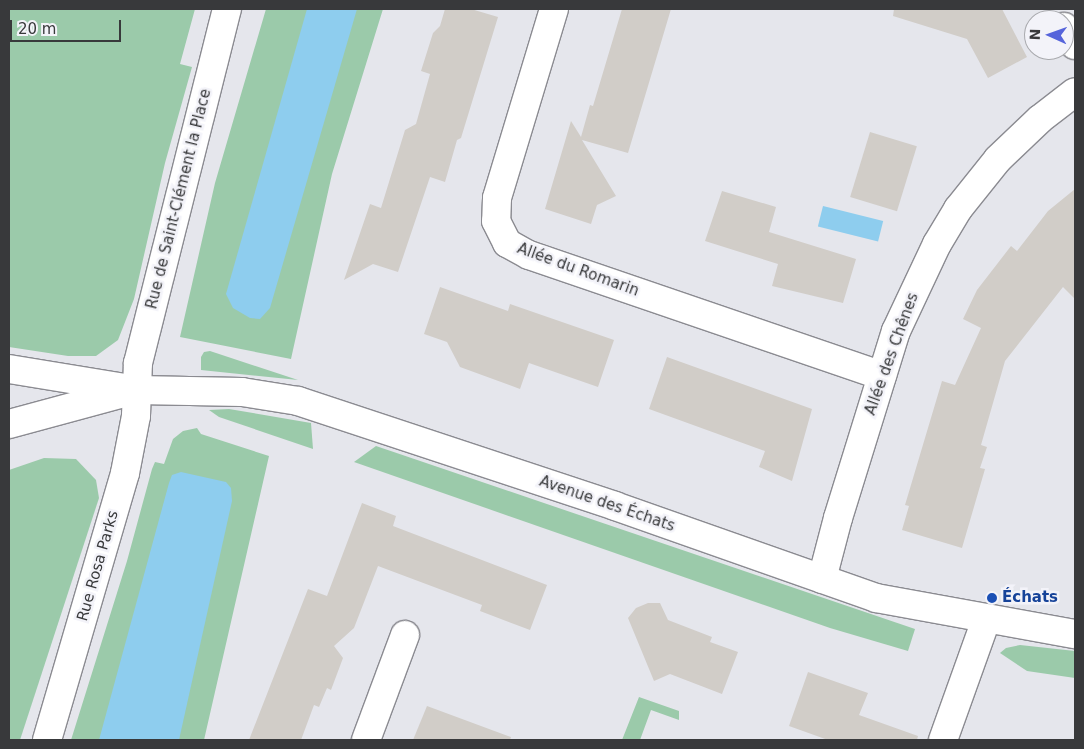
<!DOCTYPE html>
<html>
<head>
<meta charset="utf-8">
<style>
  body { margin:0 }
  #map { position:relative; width:1084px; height:749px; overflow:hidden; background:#e5e6ec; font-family:"DejaVu Sans",sans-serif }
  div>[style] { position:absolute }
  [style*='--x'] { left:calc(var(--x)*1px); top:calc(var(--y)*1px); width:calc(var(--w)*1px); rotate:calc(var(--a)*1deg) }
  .green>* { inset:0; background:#9bcaaa }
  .water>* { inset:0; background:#8ecdee; transform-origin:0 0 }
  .building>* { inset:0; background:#d1cdc8; transform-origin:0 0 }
  .roads { filter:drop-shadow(1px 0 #8b8b91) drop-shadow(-1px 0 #8b8b91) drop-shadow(0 1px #8b8b91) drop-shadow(0 -1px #8b8b91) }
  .street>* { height:28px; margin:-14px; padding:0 14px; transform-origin:14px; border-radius:14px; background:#fff }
  .secondary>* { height:28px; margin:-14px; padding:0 14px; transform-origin:14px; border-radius:14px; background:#fff }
  .dots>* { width:14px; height:14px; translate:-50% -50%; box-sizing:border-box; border:2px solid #f3f3f9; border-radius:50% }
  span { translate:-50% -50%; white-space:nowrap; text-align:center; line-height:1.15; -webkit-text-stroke:5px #f3f3f9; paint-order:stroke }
  .street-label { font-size:15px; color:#38393b }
  .transit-label { font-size:15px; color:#164399; font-weight:700 }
  .left { translate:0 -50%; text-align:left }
  .frame { position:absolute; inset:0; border:10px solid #38393b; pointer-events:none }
  .north { position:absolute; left:1024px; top:10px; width:50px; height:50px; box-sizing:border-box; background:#f3f3f9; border:1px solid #a8a9ad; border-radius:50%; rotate:272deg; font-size:14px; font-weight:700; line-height:20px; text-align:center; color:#38393b }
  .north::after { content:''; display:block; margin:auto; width:18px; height:22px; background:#5664db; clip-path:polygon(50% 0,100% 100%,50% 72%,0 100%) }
  .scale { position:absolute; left:10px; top:20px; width:111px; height:22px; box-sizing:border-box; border:2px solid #38393b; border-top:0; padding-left:6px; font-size:15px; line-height:18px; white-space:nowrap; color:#38393b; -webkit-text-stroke:4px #f3f3f9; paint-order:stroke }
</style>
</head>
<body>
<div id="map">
  <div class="green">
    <i style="clip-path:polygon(9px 9px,195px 9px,180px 64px,192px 67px,165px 163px,134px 299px,118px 340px,96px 356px,68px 356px,9px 347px)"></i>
    <i style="clip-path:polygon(266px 9px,383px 9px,332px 174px,291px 359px,180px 337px,215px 183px)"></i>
    <i style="clip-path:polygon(210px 351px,298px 380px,201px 370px,201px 357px,204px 352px)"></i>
    <i style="clip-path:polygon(229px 409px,311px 423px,313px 449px,219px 417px,209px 410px)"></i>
    <i style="clip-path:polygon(197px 428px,201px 434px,269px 456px,204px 740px,71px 740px,127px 561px,152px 469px,155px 462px,164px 464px,173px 439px,183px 431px)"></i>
    <i style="clip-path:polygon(376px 446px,915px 629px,908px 651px,830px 628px,354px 462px)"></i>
    <i style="clip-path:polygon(44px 458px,76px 459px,96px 480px,99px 498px,20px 740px,9px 740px,9px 470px)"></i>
    <i style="clip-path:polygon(1020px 645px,1075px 651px,1075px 678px,1027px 671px,1000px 653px,1006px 648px)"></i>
    <i style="clip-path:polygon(639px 697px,679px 711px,679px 720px,651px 710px,640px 740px,622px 740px)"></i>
  </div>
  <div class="water">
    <i style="clip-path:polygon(307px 9px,357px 9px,270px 308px,260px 319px,250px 318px,233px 308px,226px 294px)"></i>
    <i style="left:823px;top:206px;width:62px;height:21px;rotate:14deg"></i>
    <i style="clip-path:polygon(181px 472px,226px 482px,231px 488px,232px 501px,179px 740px,99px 740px,169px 483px,172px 475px)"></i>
  </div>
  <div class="building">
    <i style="clip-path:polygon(445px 9px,471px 9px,498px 17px,461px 138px,457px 140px,445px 182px,430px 177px,398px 272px,373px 264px,344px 280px,370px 204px,381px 208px,405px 130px,416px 124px,430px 74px,421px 71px,433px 33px,440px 26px)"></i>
    <i style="clip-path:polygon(622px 9px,671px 9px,628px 153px,582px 140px,616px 196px,597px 205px,591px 224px,545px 209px,571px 121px,581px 137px,590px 105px,593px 106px)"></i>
    <i style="clip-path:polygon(894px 9px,1002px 9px,1027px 57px,988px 78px,967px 39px,893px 16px)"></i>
    <i style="left:870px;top:132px;width:49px;height:68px;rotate:17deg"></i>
    <i style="clip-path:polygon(1075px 189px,1075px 299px,1063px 287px,1005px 361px,981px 445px,987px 447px,980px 468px,985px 469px,962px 548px,902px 530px,909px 506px,905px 505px,942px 381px,955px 385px,981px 328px,963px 319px,977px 290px,1011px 246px,1017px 251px,1048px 211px)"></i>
    <i style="clip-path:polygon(722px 191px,776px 207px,769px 232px,856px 259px,843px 303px,772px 286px,778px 264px,705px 241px)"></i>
    <i style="clip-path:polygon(440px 287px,508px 311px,510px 304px,614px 340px,598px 387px,529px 363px,520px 389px,460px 367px,447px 342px,424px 334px)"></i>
    <i style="clip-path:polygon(667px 357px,812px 409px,792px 481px,759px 467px,765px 451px,649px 409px)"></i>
    <i style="clip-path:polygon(362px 503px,396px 516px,393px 526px,547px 585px,530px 630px,480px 611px,482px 605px,378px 566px,354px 628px,334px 646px,343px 658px,331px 690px,327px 688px,319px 707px,314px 705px,301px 740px,249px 740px,308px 589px,327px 596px)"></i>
    <i style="clip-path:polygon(648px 603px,660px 603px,668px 620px,712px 637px,710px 642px,738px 652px,722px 694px,670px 674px,654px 681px,628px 618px,636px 608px)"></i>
    <i style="clip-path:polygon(808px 672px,868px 693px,859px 715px,918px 736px,917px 740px,828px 740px,789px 726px)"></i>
    <i style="clip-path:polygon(427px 706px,511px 737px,510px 740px,413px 740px)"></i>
  </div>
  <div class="roads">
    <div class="street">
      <i style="--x:554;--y:9;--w:197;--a:106.8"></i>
      <i style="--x:497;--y:198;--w:23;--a:92"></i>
      <i style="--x:496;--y:221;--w:25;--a:63"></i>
      <i style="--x:507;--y:243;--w:25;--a:29"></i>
      <i style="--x:529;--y:255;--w:373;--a:18.9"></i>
      <i style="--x:1064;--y:27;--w:21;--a:59"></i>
      <i style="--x:822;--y:579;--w:63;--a:-75.3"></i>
      <i style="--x:838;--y:518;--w:196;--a:-72.8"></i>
      <i style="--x:896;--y:331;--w:96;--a:-64.8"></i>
      <i style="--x:937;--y:244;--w:41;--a:-59"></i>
      <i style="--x:958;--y:209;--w:64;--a:-51.3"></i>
      <i style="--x:998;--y:159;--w:58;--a:-43.6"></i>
      <i style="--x:1040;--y:119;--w:44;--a:-37.6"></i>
      <i style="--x:47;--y:740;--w:278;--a:-73.7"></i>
      <i style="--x:125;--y:473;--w:58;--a:-79.1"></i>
      <i style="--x:136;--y:416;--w:26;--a:-88"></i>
      <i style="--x:366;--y:740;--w:112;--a:-69.6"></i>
      <i style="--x:943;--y:740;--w:127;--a:-70.3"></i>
    </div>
    <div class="secondary">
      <i style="--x:9;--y:369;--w:130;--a:9.3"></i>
      <i style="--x:137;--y:390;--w:105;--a:1.1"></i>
      <i style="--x:242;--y:392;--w:57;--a:9.1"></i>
      <i style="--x:298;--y:401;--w:334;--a:18.3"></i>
      <i style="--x:615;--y:506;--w:277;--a:19.4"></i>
      <i style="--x:876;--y:598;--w:202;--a:10.3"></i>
      <i style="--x:137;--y:390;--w:27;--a:-88"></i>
      <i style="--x:138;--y:363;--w:365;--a:-75.9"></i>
      <i style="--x:9;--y:424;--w:123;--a:-15.1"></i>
    </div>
  </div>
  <div class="dots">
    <i style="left:992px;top:598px;background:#1a4fb4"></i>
  </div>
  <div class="street-label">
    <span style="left:179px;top:199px;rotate:-76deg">Rue de Saint-Clément la Place</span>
    <span style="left:578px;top:270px;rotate:20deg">Allée du Romarin</span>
    <span style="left:892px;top:354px;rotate:-70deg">Allée des Chênes</span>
    <span style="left:607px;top:504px;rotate:19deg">Avenue des Échats</span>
    <span style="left:98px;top:566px;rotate:-74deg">Rue Rosa Parks</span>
  </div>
  <div class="transit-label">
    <span class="left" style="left:1002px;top:598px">Échats</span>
  </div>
  <div class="frame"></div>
  <div class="north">N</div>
  <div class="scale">20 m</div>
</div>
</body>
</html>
